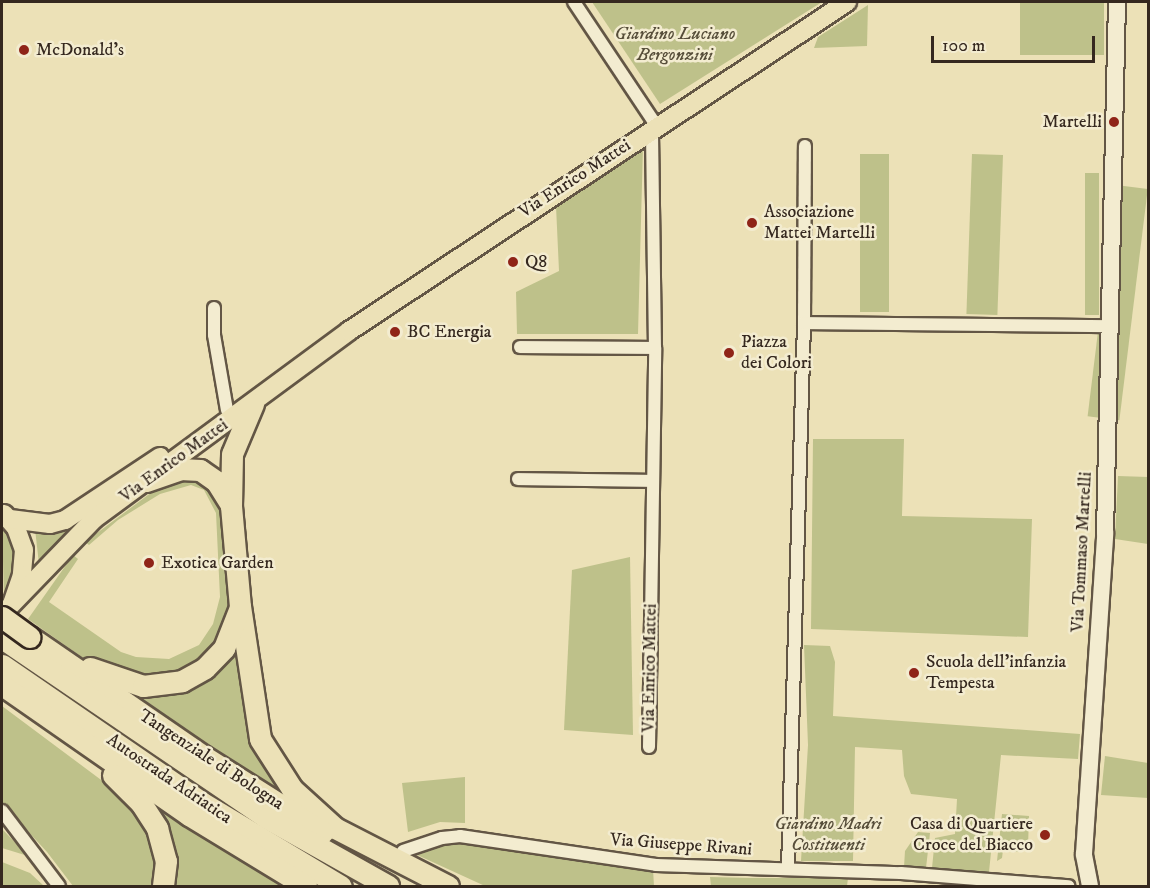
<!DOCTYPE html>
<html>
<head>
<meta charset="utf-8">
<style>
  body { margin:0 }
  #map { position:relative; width:1150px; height:888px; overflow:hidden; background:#ece1b7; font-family:"IM FELL DW Pica",serif }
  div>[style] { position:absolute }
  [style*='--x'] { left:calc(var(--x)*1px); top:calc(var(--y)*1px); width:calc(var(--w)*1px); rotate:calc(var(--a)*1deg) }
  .green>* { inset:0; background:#bec18a; transform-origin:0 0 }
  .roads { filter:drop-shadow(2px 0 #635645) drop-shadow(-2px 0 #635645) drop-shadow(0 2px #635645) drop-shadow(0 -2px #635645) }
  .minor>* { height:12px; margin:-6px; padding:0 6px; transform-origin:6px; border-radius:6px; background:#f3ecd0 }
  .secondary>* { height:16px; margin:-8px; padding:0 8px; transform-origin:8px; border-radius:8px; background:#f3ecd0 }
  .primary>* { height:18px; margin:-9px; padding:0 9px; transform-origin:9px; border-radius:9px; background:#ece1b7 }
  .motorway>* { height:21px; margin:-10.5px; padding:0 10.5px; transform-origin:10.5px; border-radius:10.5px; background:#ece1b7 }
  .bridges { filter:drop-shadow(2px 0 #35281f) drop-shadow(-2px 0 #35281f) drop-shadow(0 2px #35281f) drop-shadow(0 -2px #35281f) }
  .motorway-bridge>* { height:21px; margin:-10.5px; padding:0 10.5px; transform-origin:10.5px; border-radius:10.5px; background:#ece1b7 }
  .dots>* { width:16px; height:16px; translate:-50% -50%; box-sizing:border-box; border:3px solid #f3ecd0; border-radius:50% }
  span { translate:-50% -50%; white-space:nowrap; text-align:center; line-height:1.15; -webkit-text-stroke:5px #f3ecd0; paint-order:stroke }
  .park-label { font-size:18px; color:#574e3a; font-style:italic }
  .poi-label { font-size:18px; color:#35281f }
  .left { translate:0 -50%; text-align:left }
  .right { translate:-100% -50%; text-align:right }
  .street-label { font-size:18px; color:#35281f }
  .frame { position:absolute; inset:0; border:3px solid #35281f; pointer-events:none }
  .scale { position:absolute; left:931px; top:36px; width:164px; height:27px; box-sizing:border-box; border:3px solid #35281f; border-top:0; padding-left:8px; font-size:18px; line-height:21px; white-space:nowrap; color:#35281f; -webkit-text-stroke:4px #f3ecd0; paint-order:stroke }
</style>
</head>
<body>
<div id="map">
  <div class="green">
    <i style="clip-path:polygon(592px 2px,822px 2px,660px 104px)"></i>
    <i style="left:1020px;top:2px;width:84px;height:53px"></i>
    <i style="clip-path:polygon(868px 5px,867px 46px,814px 48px,818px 37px)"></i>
    <i style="clip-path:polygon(643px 146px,638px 334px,517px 334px,516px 292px,559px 271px,556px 206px)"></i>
    <i style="left:860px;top:154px;width:29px;height:158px"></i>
    <i style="left:972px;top:154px;width:31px;height:160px;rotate:2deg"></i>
    <i style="left:1085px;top:173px;width:14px;height:142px"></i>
    <i style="left:1116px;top:185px;width:32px;height:233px;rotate:7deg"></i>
    <i style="clip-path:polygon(813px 439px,904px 439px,902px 516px,1032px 519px,1028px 637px,811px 629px)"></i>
    <i style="clip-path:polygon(182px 447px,39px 564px,35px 529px)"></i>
    <i style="clip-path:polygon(189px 474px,221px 497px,233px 593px,227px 630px,205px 661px,160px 680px,86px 660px,28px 619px,73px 555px,78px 559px,49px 602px,121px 652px,136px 657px,169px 659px,199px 645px,213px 624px,220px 597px,216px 513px,204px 490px,191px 485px,160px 494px,118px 520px,89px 545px,85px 542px,164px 483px)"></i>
    <i style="clip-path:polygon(1118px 476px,1148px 477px,1148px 544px,1115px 539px)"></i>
    <i style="clip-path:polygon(2px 524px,12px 542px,14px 559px,4px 599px)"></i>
    <i style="clip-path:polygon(630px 557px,633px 735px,564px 730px,572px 570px)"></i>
    <i style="clip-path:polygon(237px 634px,247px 706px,292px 800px,127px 692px,154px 691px)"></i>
    <i style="clip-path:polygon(804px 645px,830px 646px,835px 662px,833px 716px,1080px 734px,1078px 759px,1001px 755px,989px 872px,932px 868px,935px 838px,955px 834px,957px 799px,911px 794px,904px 776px,902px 750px,855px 747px,853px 861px,801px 861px,808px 745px)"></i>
    <i style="clip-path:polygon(2px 706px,124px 797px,158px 843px,159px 886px,73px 886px,47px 852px,2px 803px)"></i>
    <i style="clip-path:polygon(1105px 756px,1148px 763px,1148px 798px,1101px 795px)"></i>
    <i style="clip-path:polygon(465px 777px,465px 823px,440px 822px,408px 832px,402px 783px)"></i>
    <i style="clip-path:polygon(153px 804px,220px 847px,284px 886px,170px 886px)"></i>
    <i style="clip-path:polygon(1002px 814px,1029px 816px,1028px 847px,1020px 852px,1003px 850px,1002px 858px,997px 861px)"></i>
    <i style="clip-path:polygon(2px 829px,7px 834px,28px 856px,2px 848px)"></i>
    <i style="clip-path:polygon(918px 832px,930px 833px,926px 868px,904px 867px,905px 851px)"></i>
    <i style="clip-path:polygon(448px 841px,488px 842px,586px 862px,653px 869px,654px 886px,485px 886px,415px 854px)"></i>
    <i style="clip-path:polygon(2px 862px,30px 873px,44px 886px,2px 886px)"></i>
    <i style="clip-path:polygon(710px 877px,750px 878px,848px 878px,847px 886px,711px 886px)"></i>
  </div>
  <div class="roads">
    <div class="minor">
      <i style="--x:574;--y:2;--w:148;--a:56.3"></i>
      <i style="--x:214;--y:308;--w:27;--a:90"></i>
      <i style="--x:214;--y:335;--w:76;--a:80.2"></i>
      <i style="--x:804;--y:323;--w:177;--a:-89.7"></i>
      <i style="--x:520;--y:347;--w:135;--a:0.4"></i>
      <i style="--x:518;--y:479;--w:135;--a:0.8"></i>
      <i style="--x:649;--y:747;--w:399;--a:-89.1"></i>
      <i style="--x:655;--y:348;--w:220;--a:-90.8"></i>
      <i style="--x:2;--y:811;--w:94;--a:52.8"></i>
      <i style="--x:403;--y:851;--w:41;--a:-18.4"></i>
      <i style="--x:442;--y:838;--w:18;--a:-6"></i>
      <i style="--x:460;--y:836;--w:198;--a:8.4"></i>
      <i style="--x:656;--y:865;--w:245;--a:1.9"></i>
      <i style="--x:901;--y:873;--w:168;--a:4.5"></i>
      <i style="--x:788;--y:869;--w:546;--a:-88.32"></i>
      <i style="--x:804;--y:323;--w:304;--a:0.6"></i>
    </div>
    <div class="secondary">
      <i style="--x:1090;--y:886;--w:33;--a:-101"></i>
      <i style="--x:1084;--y:854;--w:321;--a:-86.2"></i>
      <i style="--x:1105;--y:534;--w:532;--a:-88.71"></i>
    </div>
    <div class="primary">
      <i style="--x:4;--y:514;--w:18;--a:49"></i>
      <i style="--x:16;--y:528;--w:23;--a:70"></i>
      <i style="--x:24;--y:550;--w:25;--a:95"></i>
      <i style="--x:22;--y:575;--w:28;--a:109"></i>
      <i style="--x:10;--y:519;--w:40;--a:7.1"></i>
      <i style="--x:50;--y:524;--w:16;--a:-15"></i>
      <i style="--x:65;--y:520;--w:114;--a:-33.6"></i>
      <i style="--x:11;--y:605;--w:120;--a:-46"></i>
      <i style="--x:94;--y:519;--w:317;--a:-36.4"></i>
      <i style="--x:349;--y:331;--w:597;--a:-33.45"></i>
    </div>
    <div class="motorway">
      <i style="--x:253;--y:404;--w:54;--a:112.8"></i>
      <i style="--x:232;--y:454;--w:52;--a:91.1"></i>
      <i style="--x:231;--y:506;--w:100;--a:84.9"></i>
      <i style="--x:240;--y:606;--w:134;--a:81.4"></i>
      <i style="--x:260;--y:739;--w:59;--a:57.4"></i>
      <i style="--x:292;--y:789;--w:58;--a:42.2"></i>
      <i style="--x:335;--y:828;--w:127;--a:27.2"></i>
      <i style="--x:146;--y:481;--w:36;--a:-19"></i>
      <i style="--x:180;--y:469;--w:20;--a:3"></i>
      <i style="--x:200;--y:470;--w:19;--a:35"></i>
      <i style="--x:216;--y:481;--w:28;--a:58"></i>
      <i style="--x:30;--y:637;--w:210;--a:34.5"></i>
      <i style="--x:203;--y:756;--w:142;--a:32.3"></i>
      <i style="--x:2;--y:638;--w:320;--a:34.2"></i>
      <i style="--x:267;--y:818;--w:139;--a:29.3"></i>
      <i style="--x:2;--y:665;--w:242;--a:34.5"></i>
      <i style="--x:201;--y:802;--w:163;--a:31"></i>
      <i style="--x:90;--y:668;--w:56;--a:18.8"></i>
      <i style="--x:143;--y:686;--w:39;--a:-7"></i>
      <i style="--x:182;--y:681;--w:26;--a:-29"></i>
      <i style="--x:205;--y:668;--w:28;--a:-46"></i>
      <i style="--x:224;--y:648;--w:41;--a:-68.5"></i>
      <i style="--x:2;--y:685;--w:228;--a:34.8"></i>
      <i style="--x:189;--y:815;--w:137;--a:31.3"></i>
      <i style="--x:113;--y:775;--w:40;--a:45"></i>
      <i style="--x:141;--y:803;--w:30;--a:57"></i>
      <i style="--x:157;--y:828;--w:34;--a:75"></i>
      <i style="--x:166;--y:861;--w:25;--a:97"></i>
    </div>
  </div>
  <div class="bridges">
    <div class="motorway-bridge">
      <i style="--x:2;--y:617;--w:34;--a:36"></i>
    </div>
  </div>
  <div class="dots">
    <i style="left:24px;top:50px;background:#8f2418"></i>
    <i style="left:1114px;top:122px;background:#8f2418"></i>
    <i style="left:752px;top:223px;background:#8f2418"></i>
    <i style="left:513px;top:262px;background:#8f2418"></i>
    <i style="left:395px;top:332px;background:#8f2418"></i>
    <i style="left:729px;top:353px;background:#8f2418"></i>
    <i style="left:149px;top:563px;background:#8f2418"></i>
    <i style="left:914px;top:673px;background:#8f2418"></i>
    <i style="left:1045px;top:835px;background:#8f2418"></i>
  </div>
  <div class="park-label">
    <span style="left:675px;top:45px">Giardino Luciano<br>Bergonzini</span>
    <span style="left:828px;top:835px">Giardino Madri<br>Costituenti</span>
  </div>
  <div class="poi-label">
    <span class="left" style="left:36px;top:50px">McDonald's</span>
    <span class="right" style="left:1102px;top:122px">Martelli</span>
    <span class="left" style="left:764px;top:223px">Associazione<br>Mattei Martelli</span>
    <span class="left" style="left:525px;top:262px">Q8</span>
    <span class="left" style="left:407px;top:332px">BC Energia</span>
    <span class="left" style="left:741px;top:353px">Piazza<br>dei Colori</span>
    <span class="left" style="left:161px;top:563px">Exotica Garden</span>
    <span class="left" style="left:926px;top:673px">Scuola dell'infanzia<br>Tempesta</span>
    <span class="right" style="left:1033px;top:835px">Casa di Quartiere<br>Croce del Biacco</span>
  </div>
  <div class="street-label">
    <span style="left:575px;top:179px;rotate:-33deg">Via Enrico Mattei</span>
    <span style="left:174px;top:461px;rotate:-36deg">Via Enrico Mattei</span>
    <span style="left:1082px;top:552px;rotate:-87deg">Via Tommaso Martelli</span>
    <span style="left:650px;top:668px;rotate:-89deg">Via Enrico Mattei</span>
    <span style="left:211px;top:760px;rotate:33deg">Tangenziale di Bologna</span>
    <span style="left:169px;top:779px;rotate:34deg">Autostrada Adriatica</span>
    <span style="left:681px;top:845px;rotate:4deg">Via Giuseppe Rivani</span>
  </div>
  <div class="frame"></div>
  <div class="scale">100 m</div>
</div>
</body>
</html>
